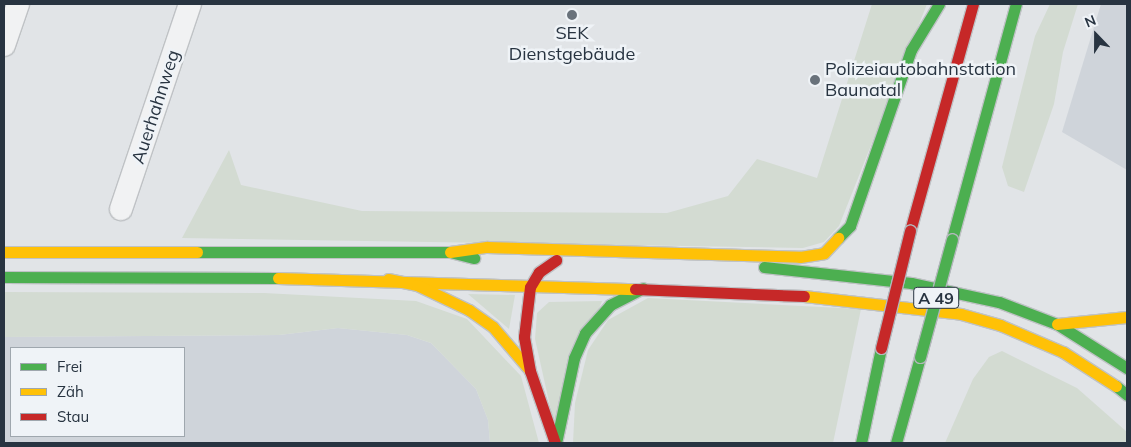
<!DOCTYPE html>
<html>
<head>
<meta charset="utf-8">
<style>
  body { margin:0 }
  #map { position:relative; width:1131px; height:447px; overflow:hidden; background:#e1e4e7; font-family:Mulish,sans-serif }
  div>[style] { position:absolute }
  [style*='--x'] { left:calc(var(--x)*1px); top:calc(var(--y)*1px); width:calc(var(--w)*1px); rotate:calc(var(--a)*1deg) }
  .built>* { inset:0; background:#cfd4da }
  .green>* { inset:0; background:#d3dbd2 }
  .roads { filter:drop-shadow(1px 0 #bfc2c5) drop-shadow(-1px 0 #bfc2c5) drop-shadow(0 1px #bfc2c5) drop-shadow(0 -1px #bfc2c5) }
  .street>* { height:22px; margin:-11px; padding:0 11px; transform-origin:11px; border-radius:11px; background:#f1f2f3 }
  .fast>* { height:11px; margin:-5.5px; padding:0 5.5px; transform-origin:5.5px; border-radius:5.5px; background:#4caf50 }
  .slow>* { height:11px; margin:-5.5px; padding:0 5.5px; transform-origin:5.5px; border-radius:5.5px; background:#ffc107 }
  .jam>* { height:11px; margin:-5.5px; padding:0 5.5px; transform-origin:5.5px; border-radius:5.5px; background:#c62828 }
  .bridges { filter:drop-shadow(1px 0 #b3b7bc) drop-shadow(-1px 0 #b3b7bc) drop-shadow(0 1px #b3b7bc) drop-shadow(0 -1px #b3b7bc) }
  .fast-bridge>* { height:11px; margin:-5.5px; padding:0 5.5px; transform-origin:5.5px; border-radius:5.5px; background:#4caf50 }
  .jam-bridge>* { height:11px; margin:-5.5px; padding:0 5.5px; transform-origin:5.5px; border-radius:5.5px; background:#c62828 }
  .dots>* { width:14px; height:14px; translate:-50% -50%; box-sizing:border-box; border:2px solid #eff3f7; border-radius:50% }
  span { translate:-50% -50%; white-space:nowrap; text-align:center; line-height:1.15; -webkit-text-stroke:5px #eff3f7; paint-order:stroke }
  .shield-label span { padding:1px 4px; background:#eff3f7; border:1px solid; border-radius:4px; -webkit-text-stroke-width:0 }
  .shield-label { font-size:16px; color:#283441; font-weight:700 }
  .poi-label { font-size:18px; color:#283441 }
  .left { translate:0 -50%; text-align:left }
  .street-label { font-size:18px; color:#283441 }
  .frame { position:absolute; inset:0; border:5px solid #283441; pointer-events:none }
  .legend { position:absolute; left:10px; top:347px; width:175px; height:90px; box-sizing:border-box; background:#eff3f7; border:1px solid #9fa7ae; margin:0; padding:6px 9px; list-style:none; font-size:15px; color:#283441 }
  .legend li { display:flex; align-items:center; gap:10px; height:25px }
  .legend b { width:25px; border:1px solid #9fa7ae }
  .north { position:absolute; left:1071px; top:10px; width:50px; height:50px; -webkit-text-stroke:4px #eff3f7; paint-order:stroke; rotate:338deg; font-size:14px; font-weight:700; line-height:20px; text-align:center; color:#283441 }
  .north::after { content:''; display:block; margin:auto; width:18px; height:22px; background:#283441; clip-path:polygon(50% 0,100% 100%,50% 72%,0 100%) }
</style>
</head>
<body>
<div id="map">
  <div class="built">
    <i style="clip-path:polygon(1101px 4px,1127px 4px,1127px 170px,1062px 132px)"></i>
    <i style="clip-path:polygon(evenodd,338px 328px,407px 335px,431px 343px,476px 389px,488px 420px,490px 443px,4px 443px,4px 337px,279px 335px,338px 328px,11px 348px,184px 348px,184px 436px,11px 436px,11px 348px)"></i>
  </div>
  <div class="green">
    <i style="clip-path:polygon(872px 4px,927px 4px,839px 226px,824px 242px,803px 248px,182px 238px,229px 150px,241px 185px,362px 211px,667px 213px,728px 196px,757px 159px,817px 178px)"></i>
    <i style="clip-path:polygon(1050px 4px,1078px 4px,1063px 52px,1054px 104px,1024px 192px,1008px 186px,1002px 167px,1035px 36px)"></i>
    <i style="clip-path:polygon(4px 292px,264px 293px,416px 301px,467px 319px,521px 376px,539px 443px,490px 443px,488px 420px,476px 389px,431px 343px,407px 335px,338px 328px,279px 335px,4px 337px)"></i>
    <i style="clip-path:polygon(468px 294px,515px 295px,509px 329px)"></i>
    <i style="clip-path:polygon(648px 298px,861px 309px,833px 443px,573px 443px,575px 403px,588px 350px,608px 320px)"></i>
    <i style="clip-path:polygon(602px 301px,554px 424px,535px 339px,537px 313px,549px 302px)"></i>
    <i style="clip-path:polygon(1002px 351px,1077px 388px,1127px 432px,1127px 443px,945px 443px,973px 379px,989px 357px)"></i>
  </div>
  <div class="roads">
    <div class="street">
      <i style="--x:4;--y:45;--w:43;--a:-71.1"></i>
      <i style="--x:121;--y:209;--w:216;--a:-71.4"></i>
    </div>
    <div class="fast">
      <i style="--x:838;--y:238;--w:17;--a:-45"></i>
      <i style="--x:850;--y:226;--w:186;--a:-70.9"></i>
      <i style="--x:911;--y:50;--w:54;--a:-58.7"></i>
      <i style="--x:952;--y:239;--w:244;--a:-74.8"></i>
      <i style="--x:197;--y:252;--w:253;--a:0"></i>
      <i style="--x:450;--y:252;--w:25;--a:14"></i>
      <i style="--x:764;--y:267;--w:148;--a:6.2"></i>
      <i style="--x:911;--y:283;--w:90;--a:12.2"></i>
      <i style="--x:999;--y:302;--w:62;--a:20.8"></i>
      <i style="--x:1057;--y:324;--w:83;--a:32.2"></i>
      <i style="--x:4;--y:277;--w:274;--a:0.2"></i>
      <i style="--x:1116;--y:386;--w:14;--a:39"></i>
      <i style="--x:556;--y:443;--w:87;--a:-78"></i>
      <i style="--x:574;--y:358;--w:27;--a:-66"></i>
      <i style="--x:585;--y:333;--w:38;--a:-48"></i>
      <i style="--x:610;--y:305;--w:37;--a:-27"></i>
      <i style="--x:861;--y:443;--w:97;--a:-78.1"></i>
      <i style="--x:896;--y:443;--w:89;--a:-74.4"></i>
    </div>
    <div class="slow">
      <i style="--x:4;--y:252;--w:193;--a:0"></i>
      <i style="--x:450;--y:252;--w:37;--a:-8"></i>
      <i style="--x:487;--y:247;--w:313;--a:1.8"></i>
      <i style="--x:800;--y:257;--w:24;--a:-9"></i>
      <i style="--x:824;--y:253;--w:21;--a:-47"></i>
      <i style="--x:278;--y:278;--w:357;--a:1.8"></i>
      <i style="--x:388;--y:279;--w:30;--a:12"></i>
      <i style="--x:417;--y:285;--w:58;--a:25.7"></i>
      <i style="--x:469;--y:310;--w:29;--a:35"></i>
      <i style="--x:493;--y:327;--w:54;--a:49.5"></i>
      <i style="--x:804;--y:296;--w:158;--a:6.5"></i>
      <i style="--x:961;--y:314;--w:41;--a:15.8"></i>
      <i style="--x:1000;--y:325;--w:69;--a:23.2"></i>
      <i style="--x:1063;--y:352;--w:63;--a:32.7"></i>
      <i style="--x:1057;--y:324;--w:70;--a:-5.7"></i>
    </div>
    <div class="jam">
      <i style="--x:910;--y:231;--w:236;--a:-74.5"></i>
      <i style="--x:635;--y:289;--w:169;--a:2.4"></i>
      <i style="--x:555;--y:443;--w:76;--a:-109.1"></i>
      <i style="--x:530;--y:371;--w:35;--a:-100"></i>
      <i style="--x:524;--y:337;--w:50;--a:-83.2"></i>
      <i style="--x:530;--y:287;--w:17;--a:-59"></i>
      <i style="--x:539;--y:272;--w:21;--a:-35"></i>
    </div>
  </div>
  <div class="bridges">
    <div class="fast-bridge">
      <i style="--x:920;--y:357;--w:122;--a:-74.8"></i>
    </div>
    <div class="jam-bridge">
      <i style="--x:881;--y:348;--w:121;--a:-76.1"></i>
    </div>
  </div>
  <div class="dots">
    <i style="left:572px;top:15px;background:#69727b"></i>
    <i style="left:815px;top:80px;background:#69727b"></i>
  </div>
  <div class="shield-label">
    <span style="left:936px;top:298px">A 49</span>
  </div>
  <div class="poi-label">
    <span style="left:572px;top:44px">SEK<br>Dienstgebäude</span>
    <span class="left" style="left:825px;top:80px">Polizeiautobahnstation<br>Baunatal</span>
  </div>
  <div class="street-label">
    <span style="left:156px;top:107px;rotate:-72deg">Auerhahnweg</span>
  </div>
  <div class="frame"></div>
  <ul class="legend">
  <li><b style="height:6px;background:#4caf50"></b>Frei</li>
  <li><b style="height:6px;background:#ffc107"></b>Zäh</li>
  <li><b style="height:6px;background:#c62828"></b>Stau</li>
  </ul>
  <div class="north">N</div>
</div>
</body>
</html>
